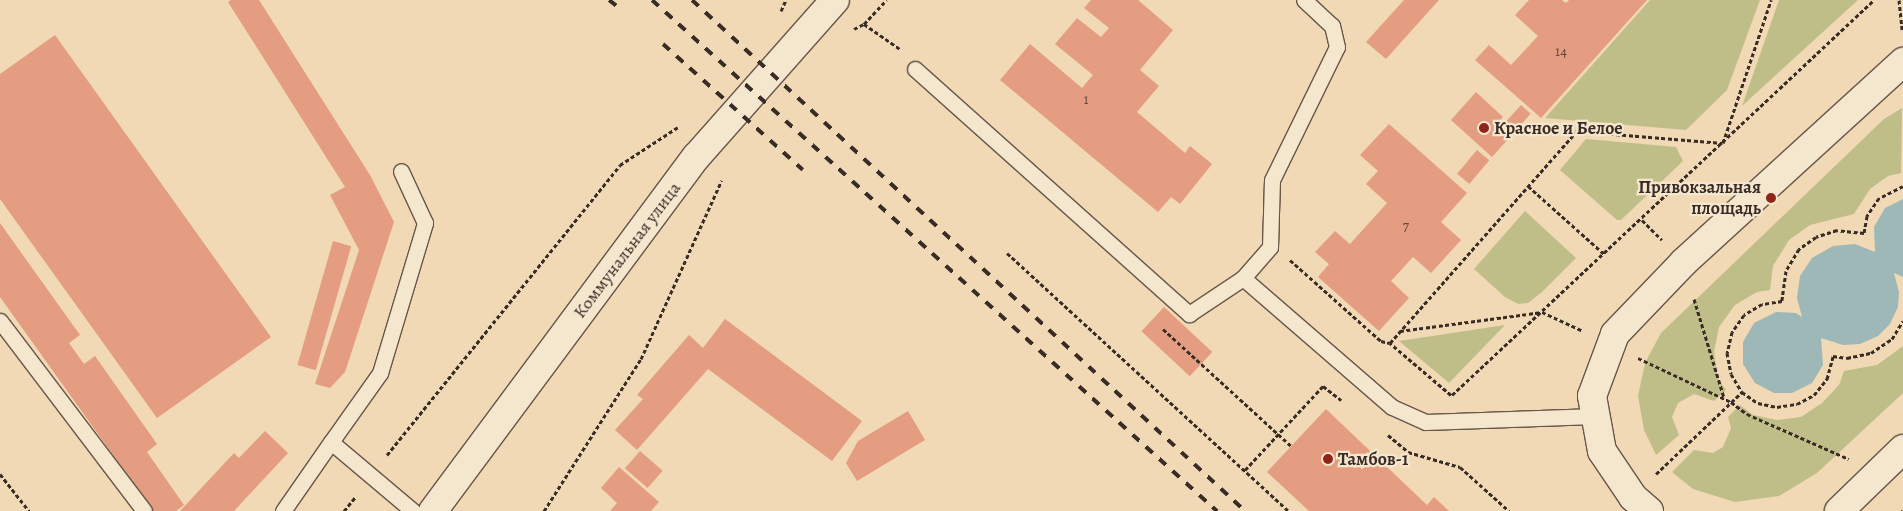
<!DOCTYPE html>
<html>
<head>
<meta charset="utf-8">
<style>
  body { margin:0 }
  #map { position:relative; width:1903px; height:511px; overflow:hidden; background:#f0d9b4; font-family:Alegreya,serif }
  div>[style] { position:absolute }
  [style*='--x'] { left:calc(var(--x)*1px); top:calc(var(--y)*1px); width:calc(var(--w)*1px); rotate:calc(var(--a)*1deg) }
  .green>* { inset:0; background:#bfbe89 }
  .water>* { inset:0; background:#9db8b6 }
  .building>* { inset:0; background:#e49d81; transform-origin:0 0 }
  .path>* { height:3px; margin-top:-1.5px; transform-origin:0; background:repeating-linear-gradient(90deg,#392b25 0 4px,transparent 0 6.5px) }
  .roads { filter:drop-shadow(1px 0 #675649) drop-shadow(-1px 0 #675649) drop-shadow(0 1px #675649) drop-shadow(0 -1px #675649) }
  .service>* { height:15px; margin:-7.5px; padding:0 7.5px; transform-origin:7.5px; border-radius:7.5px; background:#f5e6ce }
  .tertiary>* { height:28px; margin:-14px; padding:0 14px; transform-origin:14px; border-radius:14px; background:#f5e6ce }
  .secondary>* { height:28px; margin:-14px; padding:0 14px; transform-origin:14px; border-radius:14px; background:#f5e6ce }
  .rail>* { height:4px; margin-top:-2px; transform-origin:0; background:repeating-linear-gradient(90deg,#392b25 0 9px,transparent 0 18px) }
  .dots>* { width:14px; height:14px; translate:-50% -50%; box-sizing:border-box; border:2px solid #f5e6ce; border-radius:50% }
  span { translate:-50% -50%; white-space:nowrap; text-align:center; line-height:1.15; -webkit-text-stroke:4.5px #f5e6ce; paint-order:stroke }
  .number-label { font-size:15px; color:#64483c }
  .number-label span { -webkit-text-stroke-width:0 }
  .poi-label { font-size:18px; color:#392b25; font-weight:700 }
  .left { translate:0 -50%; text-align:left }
  .right { translate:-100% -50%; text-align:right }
  .street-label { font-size:18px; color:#392b25 }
</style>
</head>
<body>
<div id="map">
  <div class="green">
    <i style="clip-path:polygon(1650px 0,1760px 0,1727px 90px,1686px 130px,1545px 118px)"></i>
    <i style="clip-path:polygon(1779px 0,1858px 0,1742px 106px)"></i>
    <i style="clip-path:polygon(1902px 108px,1901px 173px,1888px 176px,1870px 189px,1854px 214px,1810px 225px,1789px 240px,1773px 266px,1770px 290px,1757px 292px,1735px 305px,1719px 327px,1714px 352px,1718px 379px,1726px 390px,1714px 401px,1694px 394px,1678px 403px,1672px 417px,1679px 435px,1656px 455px,1644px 430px,1638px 396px,1645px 363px,1661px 333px,1884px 119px)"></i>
    <i style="clip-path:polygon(1586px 139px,1676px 147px,1683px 161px,1621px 220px,1617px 220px,1560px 170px)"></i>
    <i style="clip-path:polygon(1525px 211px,1576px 258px,1542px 292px,1528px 303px,1518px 304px,1505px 297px,1474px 269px)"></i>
    <i style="clip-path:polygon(1505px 325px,1449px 383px,1399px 341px)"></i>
    <i style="clip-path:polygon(1903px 346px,1903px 393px,1817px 473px,1779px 496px,1735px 502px,1693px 489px,1672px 472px,1694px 450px,1713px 453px,1723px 447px,1731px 428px,1728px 417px,1740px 405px,1753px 415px,1777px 420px,1801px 417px,1822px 403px,1839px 385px,1844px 371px,1877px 365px)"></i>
  </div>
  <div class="water">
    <i style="clip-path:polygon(1903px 199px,1903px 277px,1894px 273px,1899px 292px,1898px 307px,1890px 324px,1878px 336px,1860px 344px,1843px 345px,1821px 338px,1823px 365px,1812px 383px,1792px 393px,1774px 393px,1755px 383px,1743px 364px,1743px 342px,1754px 323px,1776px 312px,1796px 313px,1802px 317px,1797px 298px,1800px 276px,1812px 258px,1833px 246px,1855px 244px,1875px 252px,1874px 227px,1885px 208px)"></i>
  </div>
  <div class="building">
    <i style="clip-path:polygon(231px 0,259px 0,370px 175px,394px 222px,345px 372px,330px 388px,315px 384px,359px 250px,330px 195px,345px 187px,228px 2px)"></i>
    <i style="clip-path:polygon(1091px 0,1138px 0,1173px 30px,1140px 70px,1159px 86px,1137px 112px,1185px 153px,1190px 146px,1212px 164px,1180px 204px,1171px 197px,1158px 212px,1000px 80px,1030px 44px,1082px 88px,1093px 75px,1055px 44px,1077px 18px,1101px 37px,1109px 28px,1084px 8px)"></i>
    <i style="clip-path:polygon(1404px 0,1439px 0,1386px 59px,1366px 42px)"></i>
    <i style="clip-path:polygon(1529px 0,1562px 0,1566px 3px,1569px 0,1647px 0,1541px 118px,1475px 60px,1489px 45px,1511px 65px,1538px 36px,1515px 15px)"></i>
    <i style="clip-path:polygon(55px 35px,271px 337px,157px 418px,0 199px,0 74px)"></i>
    <i style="clip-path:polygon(1476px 92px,1503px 117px,1496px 125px,1510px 137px,1492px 157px,1451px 120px)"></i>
    <i style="left:1521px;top:105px;width:13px;height:23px;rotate:42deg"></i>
    <i style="clip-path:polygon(1389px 124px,1467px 193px,1441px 222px,1461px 240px,1431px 273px,1413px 257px,1391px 281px,1409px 298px,1379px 331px,1318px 277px,1329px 264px,1315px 252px,1335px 231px,1350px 244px,1387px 203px,1366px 184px,1378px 171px,1360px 155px)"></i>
    <i style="left:1477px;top:150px;width:16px;height:31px;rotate:40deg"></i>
    <i style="clip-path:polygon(0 223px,80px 335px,69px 343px,84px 364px,95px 356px,157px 444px,147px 452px,184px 505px,176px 511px,153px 511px,0 297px)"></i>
    <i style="left:333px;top:241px;width:19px;height:129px;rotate:16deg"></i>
    <i style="left:1164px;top:307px;width:66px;height:33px;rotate:43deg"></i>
    <i style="clip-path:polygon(725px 319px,862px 421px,832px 461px,708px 369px,637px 450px,615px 430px,643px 399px,637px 395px,689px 335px,703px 348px)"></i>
    <i style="clip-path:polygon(1326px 409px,1427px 505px,1434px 497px,1449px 511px,1309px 511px,1267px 472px)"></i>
    <i style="clip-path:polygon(908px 411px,925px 440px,857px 481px,846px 463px,858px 441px)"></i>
    <i style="clip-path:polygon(265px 431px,288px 453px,234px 511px,180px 511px,234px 453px,239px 458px)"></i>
    <i style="left:640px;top:451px;width:30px;height:23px;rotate:41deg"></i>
    <i style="clip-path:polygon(619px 467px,659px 502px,651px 511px,610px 511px,617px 503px,601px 488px)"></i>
  </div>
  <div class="path">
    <i style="--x:1899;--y:0;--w:30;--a:84"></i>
    <i style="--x:781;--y:11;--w:12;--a:-66"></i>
    <i style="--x:864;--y:24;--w:44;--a:34.8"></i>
    <i style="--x:854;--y:29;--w:11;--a:-27"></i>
    <i style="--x:864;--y:24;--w:33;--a:-47"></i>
    <i style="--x:1528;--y:186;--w:102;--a:41.8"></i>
    <i style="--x:1903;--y:186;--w:27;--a:153"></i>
    <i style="--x:1879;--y:198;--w:22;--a:124"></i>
    <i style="--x:1867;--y:216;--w:17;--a:100"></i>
    <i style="--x:1864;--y:233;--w:27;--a:-174"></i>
    <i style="--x:1837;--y:230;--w:22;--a:162"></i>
    <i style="--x:1816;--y:237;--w:21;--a:145"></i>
    <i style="--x:1799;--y:249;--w:26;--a:121"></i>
    <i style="--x:1786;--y:271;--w:30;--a:98"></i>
    <i style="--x:1782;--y:301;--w:20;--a:171"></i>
    <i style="--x:1762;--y:304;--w:21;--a:149"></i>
    <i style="--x:1744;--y:315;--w:21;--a:125"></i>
    <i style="--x:1732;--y:332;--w:22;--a:103"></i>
    <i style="--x:1727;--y:353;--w:21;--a:79"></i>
    <i style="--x:1731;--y:374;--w:21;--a:59"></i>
    <i style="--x:1742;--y:392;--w:19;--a:35"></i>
    <i style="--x:1758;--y:403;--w:19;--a:12"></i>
    <i style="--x:1777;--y:407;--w:20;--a:-9"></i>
    <i style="--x:1797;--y:404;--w:19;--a:-28"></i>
    <i style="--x:1814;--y:395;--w:21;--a:-51"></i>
    <i style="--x:1827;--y:379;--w:24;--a:-75"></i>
    <i style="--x:1833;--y:356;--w:14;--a:8"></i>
    <i style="--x:1847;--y:358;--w:25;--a:-12"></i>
    <i style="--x:1871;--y:353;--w:25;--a:-34"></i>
    <i style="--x:1892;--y:339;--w:21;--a:-59"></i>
    <i style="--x:1642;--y:220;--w:28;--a:45"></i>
    <i style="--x:1007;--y:253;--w:382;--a:42.5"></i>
    <i style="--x:1290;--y:260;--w:122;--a:41.7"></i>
    <i style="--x:1381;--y:341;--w:9;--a:13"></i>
    <i style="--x:1694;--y:299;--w:103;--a:73.1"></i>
    <i style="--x:1163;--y:329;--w:173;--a:42.4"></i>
    <i style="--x:1400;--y:331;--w:143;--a:-7.6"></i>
    <i style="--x:1542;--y:312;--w:45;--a:24.9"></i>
    <i style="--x:1638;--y:358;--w:103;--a:25.3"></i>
    <i style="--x:1731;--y:402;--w:20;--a:37"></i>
    <i style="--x:1747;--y:414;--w:111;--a:23.8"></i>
    <i style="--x:1451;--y:395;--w:80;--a:-139.6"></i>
    <i style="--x:1390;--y:343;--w:283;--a:-48.6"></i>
    <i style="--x:1577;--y:131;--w:146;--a:4.7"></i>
    <i style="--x:1723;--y:143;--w:151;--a:-71.4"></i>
    <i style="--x:1452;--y:395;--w:578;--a:-43.11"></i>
    <i style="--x:1388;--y:435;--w:26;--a:40"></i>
    <i style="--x:1408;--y:452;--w:54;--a:16.1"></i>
    <i style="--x:1460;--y:467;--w:66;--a:41.9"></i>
    <i style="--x:387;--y:455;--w:372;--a:-51.2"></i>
    <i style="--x:620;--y:165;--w:69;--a:-33.2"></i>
    <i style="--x:1245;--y:470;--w:115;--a:-47.1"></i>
    <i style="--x:1323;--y:386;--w:23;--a:38"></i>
    <i style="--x:0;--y:474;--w:47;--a:51.9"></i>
    <i style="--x:1656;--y:474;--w:119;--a:-43.6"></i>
    <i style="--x:344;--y:511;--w:19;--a:-51"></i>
    <i style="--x:544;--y:511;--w:180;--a:-57.5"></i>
    <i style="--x:641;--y:359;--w:196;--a:-65.7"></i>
    <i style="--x:1902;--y:511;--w:1;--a:-45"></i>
  </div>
  <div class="roads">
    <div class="service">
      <i style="--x:915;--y:69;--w:368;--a:41.8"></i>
      <i style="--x:1189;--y:314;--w:65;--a:-33.7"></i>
      <i style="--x:1243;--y:278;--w:41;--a:-48.9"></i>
      <i style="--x:1270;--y:247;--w:67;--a:-88.3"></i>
      <i style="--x:1272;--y:180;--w:148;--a:-64"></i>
      <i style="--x:1337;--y:47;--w:22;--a:-103"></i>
      <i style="--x:1332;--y:26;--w:38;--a:-137"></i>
      <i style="--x:1243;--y:278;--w:197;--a:40.9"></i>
      <i style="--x:1392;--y:407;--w:37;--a:24"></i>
      <i style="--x:1426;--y:422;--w:169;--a:-2"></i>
      <i style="--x:0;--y:321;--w:238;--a:52.8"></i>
      <i style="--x:331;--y:442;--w:85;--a:-54.6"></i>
      <i style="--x:380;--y:373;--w:157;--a:-73.3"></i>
      <i style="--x:425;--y:223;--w:57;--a:-114.8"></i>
      <i style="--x:283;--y:511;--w:84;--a:-55.2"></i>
      <i style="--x:331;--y:442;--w:107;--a:40.1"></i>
    </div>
    <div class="tertiary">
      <i style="--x:1649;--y:511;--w:21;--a:-139"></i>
      <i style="--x:1633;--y:497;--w:55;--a:-124"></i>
      <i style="--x:1602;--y:451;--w:56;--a:-100.3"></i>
      <i style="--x:1592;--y:396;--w:66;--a:-69.6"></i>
      <i style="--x:1615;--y:334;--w:100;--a:-46.2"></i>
      <i style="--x:1684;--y:262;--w:297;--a:-42.4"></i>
      <i style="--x:1839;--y:511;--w:89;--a:-44.1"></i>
    </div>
    <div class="secondary">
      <i style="--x:433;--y:511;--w:442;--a:-53.4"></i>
      <i style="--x:697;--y:156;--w:208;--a:-48.5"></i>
    </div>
  </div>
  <div class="rail">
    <i style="--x:609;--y:0;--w:16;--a:38"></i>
    <i style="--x:652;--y:0;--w:762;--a:42.13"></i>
    <i style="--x:692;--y:0;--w:753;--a:42.74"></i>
    <i style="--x:663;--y:44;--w:188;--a:42"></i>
  </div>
  <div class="dots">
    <i style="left:1484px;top:128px;background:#8f2418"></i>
    <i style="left:1771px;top:198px;background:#8f2418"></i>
    <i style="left:1328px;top:459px;background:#8f2418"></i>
  </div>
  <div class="number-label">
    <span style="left:1561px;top:52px">14</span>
    <span style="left:1086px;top:100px">1</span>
    <span style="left:1406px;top:227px">7</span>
  </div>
  <div class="poi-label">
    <span class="left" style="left:1494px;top:128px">Красное и Белое</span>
    <span class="right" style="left:1761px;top:198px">Привокзальная<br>площадь</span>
    <span class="left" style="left:1338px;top:459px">Тамбов-1</span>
  </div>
  <div class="street-label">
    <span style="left:627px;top:250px;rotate:-53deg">Коммунальная улица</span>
  </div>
</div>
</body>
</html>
